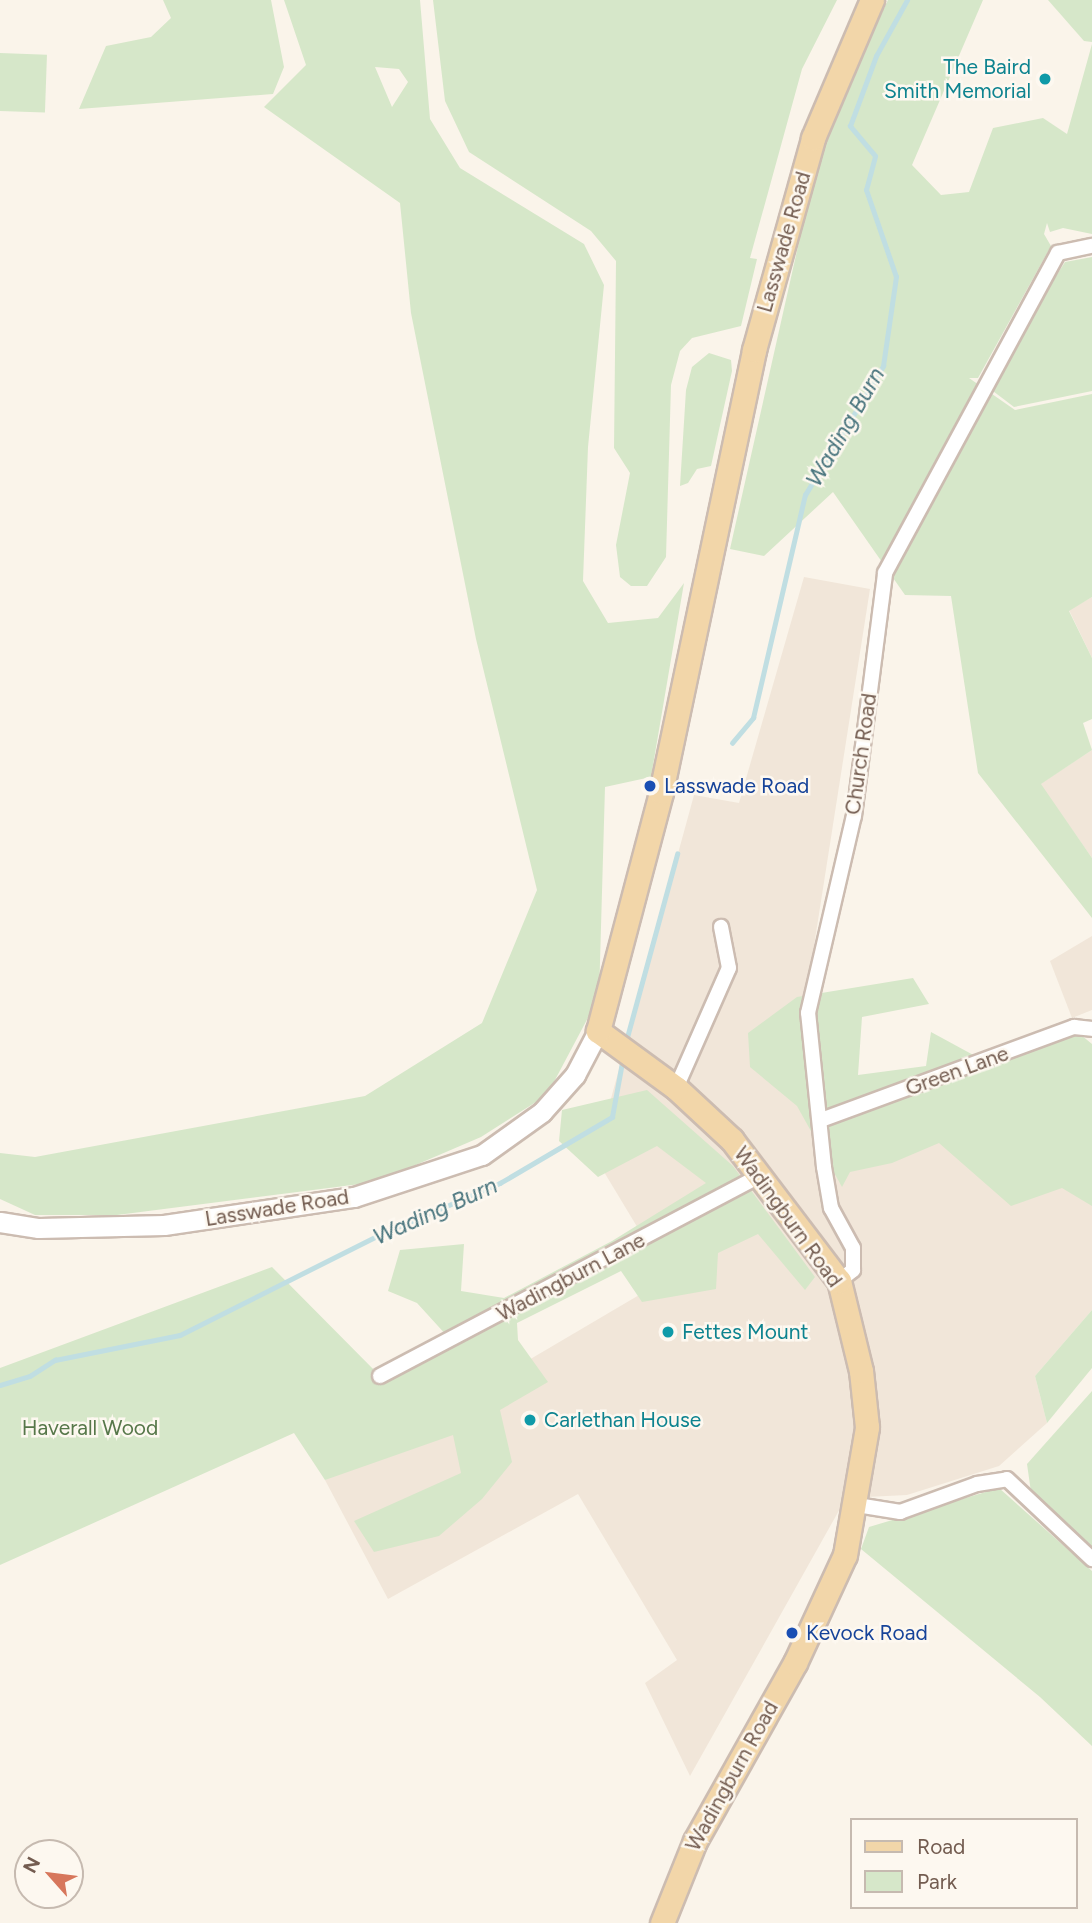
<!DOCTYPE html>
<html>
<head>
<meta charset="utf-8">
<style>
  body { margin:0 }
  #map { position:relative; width:1092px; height:1923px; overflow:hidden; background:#faf4ea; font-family:Figtree,sans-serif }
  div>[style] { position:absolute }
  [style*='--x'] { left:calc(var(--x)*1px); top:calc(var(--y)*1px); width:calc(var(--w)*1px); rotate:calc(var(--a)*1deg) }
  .residential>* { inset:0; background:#f1e6d9 }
  .green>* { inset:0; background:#d6e7c9; transform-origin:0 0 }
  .stream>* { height:4.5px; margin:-2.25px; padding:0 2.25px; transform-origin:2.25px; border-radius:2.25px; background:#c0dee2 }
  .roads { filter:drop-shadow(2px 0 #ccbcb1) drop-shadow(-2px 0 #ccbcb1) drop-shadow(0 2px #ccbcb1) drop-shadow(0 -2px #ccbcb1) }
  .minor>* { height:14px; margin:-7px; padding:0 7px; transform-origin:7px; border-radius:7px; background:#fff }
  .tertiary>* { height:19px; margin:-9.5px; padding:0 9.5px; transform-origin:9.5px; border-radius:9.5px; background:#fff }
  .primary>* { height:23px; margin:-11.5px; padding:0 11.5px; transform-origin:11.5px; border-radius:11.5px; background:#f2d6a9 }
  .dots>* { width:19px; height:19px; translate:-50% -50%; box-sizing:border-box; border:4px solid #fdf8f0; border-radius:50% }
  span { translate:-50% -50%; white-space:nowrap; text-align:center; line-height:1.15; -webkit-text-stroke:5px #fdf8f0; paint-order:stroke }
  .culture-label { font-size:21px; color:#0d838f }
  .right { translate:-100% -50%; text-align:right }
  .left { translate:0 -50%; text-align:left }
  .street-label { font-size:21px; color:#735c50 }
  .transit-label { font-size:21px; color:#164399 }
  .park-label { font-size:21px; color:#567749 }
  .water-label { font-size:23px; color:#48747d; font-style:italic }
  .legend { position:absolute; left:850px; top:1818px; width:228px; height:91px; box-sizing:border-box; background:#fdf8f0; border:2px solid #c6bab0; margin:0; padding:9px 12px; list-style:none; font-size:21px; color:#735c50 }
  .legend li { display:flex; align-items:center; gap:14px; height:35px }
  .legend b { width:35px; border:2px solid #c6bab0 }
  .north { position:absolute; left:14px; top:1839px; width:70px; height:70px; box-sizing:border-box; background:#fdf8f0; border:2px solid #c6bab0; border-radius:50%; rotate:298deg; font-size:19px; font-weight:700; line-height:28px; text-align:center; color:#735c50 }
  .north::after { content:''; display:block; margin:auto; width:24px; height:32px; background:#d7775c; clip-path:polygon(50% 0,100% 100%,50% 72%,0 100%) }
</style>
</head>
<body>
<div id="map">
  <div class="residential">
    <i style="clip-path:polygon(804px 577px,870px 589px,792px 1086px,979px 1115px,1092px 1172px,1092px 1310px,1035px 1376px,1047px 1423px,999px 1466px,907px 1495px,846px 1498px,690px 1776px,645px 1683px,677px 1660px,578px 1494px,388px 1599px,325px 1480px,668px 1278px,595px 1157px,694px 795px,739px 803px)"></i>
    <i style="clip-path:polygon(1092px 597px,1092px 658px,1069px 610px)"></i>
    <i style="clip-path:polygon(1092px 750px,1092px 858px,1040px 784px)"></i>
    <i style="clip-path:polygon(1092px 936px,1092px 1010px,1072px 1018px,1050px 961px)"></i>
  </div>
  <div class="green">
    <i style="clip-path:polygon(163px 0,271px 0,284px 67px,273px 94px,79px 109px,106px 46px,151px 37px,171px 18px)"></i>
    <i style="clip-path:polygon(evenodd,284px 0,420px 0,430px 119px,460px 168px,584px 244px,604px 285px,588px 447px,583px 581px,608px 623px,658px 618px,684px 583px,651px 777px,605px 787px,599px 997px,547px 1095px,481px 1137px,376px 1182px,117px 1215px,35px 1215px,0 1199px,0 1153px,35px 1157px,365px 1096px,482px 1023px,537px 890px,476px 639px,411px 313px,400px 203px,264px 107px,306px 65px,284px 0,375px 67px,399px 69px,408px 82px,392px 107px,375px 67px)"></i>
    <i style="clip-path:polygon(433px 0,837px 0,802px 69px,750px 258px,757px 259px,741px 326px,692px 338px,680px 351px,671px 385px,666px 557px,647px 586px,631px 586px,620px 577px,616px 545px,630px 473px,614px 448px,616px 261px,591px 231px,469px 152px,445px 101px)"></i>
    <i style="clip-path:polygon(888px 0,983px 0,912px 165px,941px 195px,969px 192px,993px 128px,1043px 118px,1067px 134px,1092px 44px,1092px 234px,1063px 228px,1050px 232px,1047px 223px,1044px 234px,1051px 246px,978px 378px,969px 378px,1015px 410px,1092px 394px,1092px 597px,1069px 611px,1092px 658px,1092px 719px,1083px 723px,1092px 750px,1041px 784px,1092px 858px,1092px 918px,978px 773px,951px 596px,905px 595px,833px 492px,764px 556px,730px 549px,823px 135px)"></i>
    <i style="clip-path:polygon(1048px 0,1092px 0,1092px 42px,1084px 41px)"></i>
    <i style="left:0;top:53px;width:47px;height:58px;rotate:2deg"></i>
    <i style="clip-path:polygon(1092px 257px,1092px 391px,1014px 407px,989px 388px,1005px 356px,1065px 262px)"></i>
    <i style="clip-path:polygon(709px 353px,731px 360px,732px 371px,711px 466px,697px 469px,688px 483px,680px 486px,686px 390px,692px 367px)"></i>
    <i style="clip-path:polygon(913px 978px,929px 1004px,862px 1017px,858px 1075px,926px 1066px,931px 1032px,977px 1057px,1070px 1026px,1092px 1044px,1092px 1206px,1062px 1188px,1011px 1206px,939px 1143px,892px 1163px,850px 1172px,842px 1187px,797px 1106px,750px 1067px,748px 1033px,797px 997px)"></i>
    <i style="clip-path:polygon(647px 1090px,733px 1166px,815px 1277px,805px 1290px,758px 1234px,718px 1253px,716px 1289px,642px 1302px,621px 1271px,517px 1323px,518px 1340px,548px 1382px,500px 1410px,512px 1462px,482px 1499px,439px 1536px,374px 1552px,354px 1521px,461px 1473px,453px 1435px,325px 1480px,294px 1433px,0 1565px,0 1368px,272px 1267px,380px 1376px,448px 1337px,417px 1303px,388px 1291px,400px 1250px,464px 1244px,461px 1291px,504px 1298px,612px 1241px,706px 1183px,657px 1146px,598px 1177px,559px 1141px,562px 1110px)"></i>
    <i style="clip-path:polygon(1092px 1310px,1092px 1368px,1047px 1423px,1035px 1376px)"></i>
    <i style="clip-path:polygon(1092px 1391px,1092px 1548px,1031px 1492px,1027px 1464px)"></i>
    <i style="clip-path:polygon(999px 1488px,1092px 1571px,1092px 1746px,1040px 1697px,861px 1549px,869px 1527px)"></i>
  </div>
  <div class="stream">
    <i style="--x:732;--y:743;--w:33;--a:-50"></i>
    <i style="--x:753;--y:718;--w:229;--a:-76.9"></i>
    <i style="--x:805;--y:495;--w:151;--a:-58.8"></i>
    <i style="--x:883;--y:366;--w:90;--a:-81.7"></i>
    <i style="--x:896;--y:277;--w:92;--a:-109"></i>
    <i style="--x:866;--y:190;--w:35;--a:-75"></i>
    <i style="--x:875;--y:156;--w:39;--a:-130"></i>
    <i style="--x:850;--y:126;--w:75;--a:-69.6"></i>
    <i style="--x:876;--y:56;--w:64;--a:-61"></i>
    <i style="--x:626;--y:1041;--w:194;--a:-74.7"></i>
    <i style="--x:0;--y:1385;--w:31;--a:-17"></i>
    <i style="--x:30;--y:1376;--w:30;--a:-33"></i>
    <i style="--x:55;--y:1360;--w:127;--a:-11.3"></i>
    <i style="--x:180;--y:1335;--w:220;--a:-26.7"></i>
    <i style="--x:377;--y:1236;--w:134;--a:-23.3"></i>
    <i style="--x:500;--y:1183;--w:130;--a:-30.5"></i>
    <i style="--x:612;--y:1117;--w:61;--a:-79.6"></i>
  </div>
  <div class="roads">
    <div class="minor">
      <i style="--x:676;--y:1088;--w:131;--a:-66.2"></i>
      <i style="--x:729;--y:968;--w:42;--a:-101"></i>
      <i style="--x:821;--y:1120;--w:270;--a:-20.2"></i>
      <i style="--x:1074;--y:1027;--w:18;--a:6"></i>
      <i style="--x:839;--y:1281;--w:18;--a:-38"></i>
      <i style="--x:853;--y:1270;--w:22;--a:-90"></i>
      <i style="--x:853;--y:1248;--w:46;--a:-118.8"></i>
      <i style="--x:831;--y:1208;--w:42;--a:-99.7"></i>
      <i style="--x:824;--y:1167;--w:155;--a:-95.9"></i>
      <i style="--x:808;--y:1013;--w:202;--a:-76.9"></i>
      <i style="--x:854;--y:816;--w:245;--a:-82.7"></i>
      <i style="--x:885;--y:573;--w:364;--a:-61.6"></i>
      <i style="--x:1058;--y:253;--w:35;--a:-12"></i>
      <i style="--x:380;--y:1376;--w:431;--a:-27.8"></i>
      <i style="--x:857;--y:1505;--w:44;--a:9.2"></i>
      <i style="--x:900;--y:1512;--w:82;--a:-20"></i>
      <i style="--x:977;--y:1484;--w:30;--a:-9"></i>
      <i style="--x:1007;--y:1479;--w:117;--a:43.3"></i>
    </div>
    <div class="tertiary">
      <i style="--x:0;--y:1222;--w:39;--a:9"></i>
      <i style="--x:39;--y:1228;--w:125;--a:-1.4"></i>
      <i style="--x:164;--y:1225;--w:192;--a:-8.4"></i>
      <i style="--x:354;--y:1197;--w:135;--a:-18.2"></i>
      <i style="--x:482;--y:1155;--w:74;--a:-35.6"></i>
      <i style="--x:542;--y:1112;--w:50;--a:-48.3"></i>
      <i style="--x:575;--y:1075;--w:50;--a:-62.4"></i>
    </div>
    <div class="primary">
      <i style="--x:662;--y:1923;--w:88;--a:-68.1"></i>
      <i style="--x:695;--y:1841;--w:204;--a:-60.7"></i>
      <i style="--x:795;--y:1663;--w:119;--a:-65.2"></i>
      <i style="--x:845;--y:1555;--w:130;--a:-80.2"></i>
      <i style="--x:867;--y:1427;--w:56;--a:-96.1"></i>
      <i style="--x:861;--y:1371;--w:93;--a:-103.7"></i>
      <i style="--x:839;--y:1281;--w:177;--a:-127.2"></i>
      <i style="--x:732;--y:1140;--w:76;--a:-137.1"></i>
      <i style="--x:676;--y:1088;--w:97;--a:-143.8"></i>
      <i style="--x:598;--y:1031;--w:247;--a:-75.2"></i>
      <i style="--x:661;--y:792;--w:452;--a:-78.1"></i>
      <i style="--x:754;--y:350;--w:220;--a:-74.4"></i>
      <i style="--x:813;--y:138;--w:150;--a:-66.9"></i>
    </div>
  </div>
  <div class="dots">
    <i style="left:1045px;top:79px;background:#0f9aa8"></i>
    <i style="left:650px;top:786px;background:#1a4fb4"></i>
    <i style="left:668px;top:1332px;background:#0f9aa8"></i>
    <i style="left:530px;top:1420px;background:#0f9aa8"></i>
    <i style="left:792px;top:1633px;background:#1a4fb4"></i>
  </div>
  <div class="culture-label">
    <span class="right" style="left:1031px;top:79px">The Baird<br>Smith Memorial</span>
    <span class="left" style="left:682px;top:1332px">Fettes Mount</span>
    <span class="left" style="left:544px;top:1420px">Carlethan House</span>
  </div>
  <div class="street-label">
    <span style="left:784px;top:242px;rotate:-74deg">Lasswade Road</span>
    <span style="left:861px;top:754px;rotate:-82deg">Church Road</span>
    <span style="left:957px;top:1071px;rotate:-20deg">Green Lane</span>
    <span style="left:277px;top:1208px;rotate:-9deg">Lasswade Road</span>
    <span style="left:788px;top:1217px;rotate:54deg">Wadingburn Road</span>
    <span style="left:571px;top:1277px;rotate:-28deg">Wadingburn Lane</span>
    <span style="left:732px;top:1776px;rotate:-61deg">Wadingburn Road</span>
  </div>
  <div class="transit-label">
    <span class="left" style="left:664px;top:786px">Lasswade Road</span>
    <span class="left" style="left:806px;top:1633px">Kevock Road</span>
  </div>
  <div class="park-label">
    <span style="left:90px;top:1428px">Haverall Wood</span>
  </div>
  <div class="water-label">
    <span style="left:845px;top:427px;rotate:-60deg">Wading Burn</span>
    <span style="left:435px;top:1211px;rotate:-24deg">Wading Burn</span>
  </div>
  <ul class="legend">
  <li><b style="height:9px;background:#f2d6a9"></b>Road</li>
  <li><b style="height:19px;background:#d6e7c9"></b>Park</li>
  </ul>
  <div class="north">N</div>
</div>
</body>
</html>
